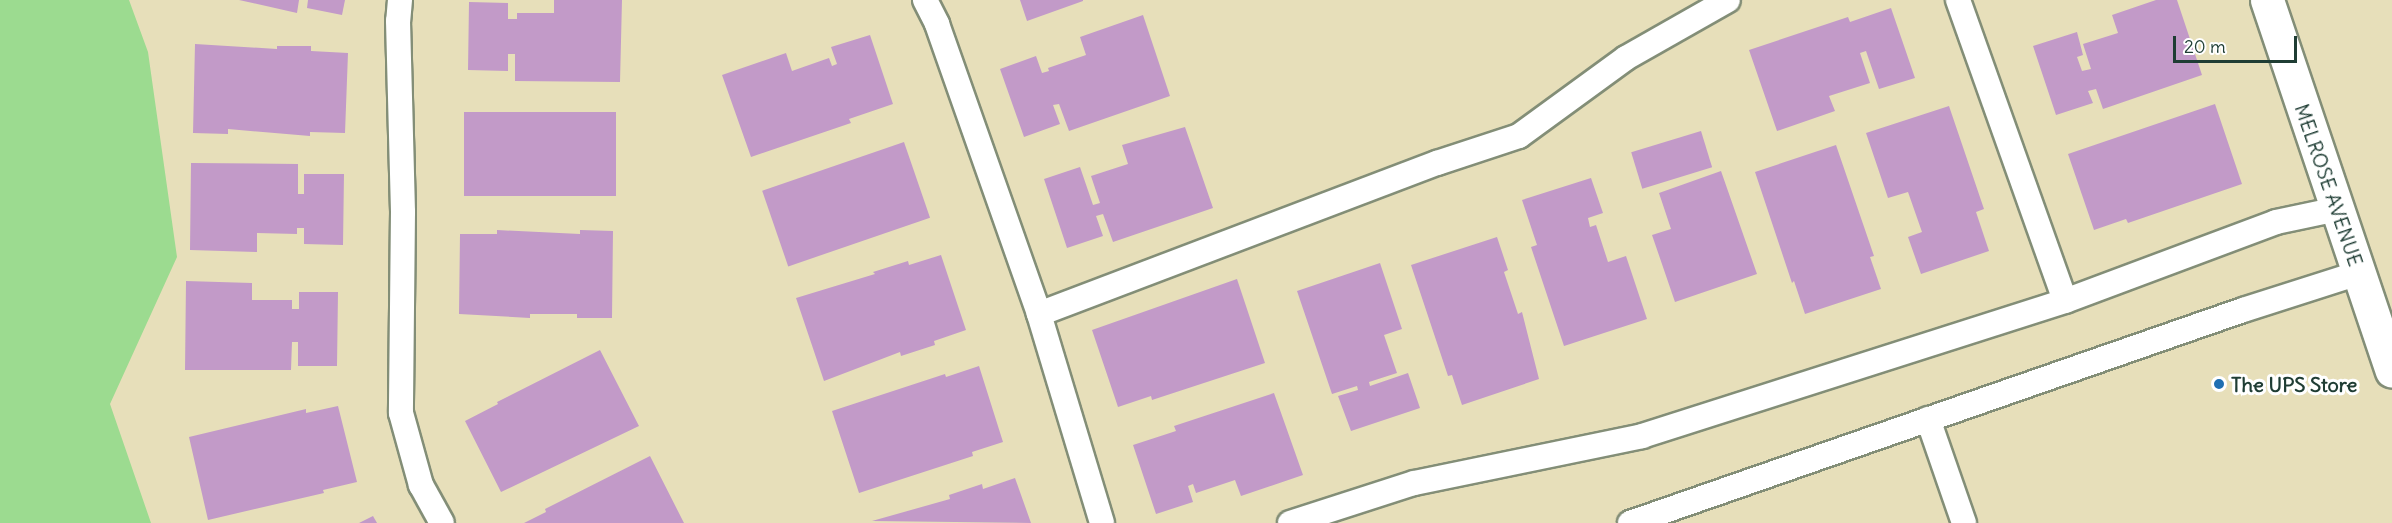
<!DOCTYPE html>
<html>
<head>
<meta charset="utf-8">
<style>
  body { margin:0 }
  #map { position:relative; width:2392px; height:523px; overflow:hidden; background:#e7dfba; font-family:Delius,sans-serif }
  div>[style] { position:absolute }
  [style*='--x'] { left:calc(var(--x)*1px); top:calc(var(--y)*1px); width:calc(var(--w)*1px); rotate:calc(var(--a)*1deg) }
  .green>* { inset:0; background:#9cdb90 }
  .building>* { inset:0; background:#c29ac8; transform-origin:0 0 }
  .roads { filter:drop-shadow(2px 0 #838e77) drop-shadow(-2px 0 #838e77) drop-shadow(0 2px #838e77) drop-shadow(0 -2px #838e77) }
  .service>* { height:24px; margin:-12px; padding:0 12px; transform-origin:12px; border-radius:12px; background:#fff }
  .tertiary>* { height:33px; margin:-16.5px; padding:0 16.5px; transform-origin:16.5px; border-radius:16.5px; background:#fff }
  .dots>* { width:16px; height:16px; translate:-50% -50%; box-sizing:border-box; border:3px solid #fff; border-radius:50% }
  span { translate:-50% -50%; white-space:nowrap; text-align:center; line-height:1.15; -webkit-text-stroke:6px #fff; paint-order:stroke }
  .street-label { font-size:20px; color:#1f3d34 }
  .poi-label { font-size:20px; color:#1f3d34; font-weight:700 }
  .left { translate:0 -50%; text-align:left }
  .scale { position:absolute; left:2173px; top:36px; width:124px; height:27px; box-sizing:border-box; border:3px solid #1f3d34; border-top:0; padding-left:8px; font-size:18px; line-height:21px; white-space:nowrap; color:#1f3d34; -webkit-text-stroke:4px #fff; paint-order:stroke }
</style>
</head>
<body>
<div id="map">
  <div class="green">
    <i style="clip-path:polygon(0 0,129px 0,148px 52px,177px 257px,110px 404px,151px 523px,0 523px)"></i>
  </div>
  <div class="building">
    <i style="clip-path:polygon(239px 0,299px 0,297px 13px)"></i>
    <i style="clip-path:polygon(308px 0,345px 0,342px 15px,307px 8px)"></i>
    <i style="clip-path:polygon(554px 0,622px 0,620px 82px,515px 81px,515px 54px,508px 54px,508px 71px,468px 70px,469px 2px,508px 3px,508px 19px,517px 19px,517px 13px,554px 13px)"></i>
    <i style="clip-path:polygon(1020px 0,1083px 0,1083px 1px,1027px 21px)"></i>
    <i style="clip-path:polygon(2156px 0,2177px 0,2202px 75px,2103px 109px,2096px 89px,2088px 91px,2093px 103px,2056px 115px,2033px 46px,2077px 32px,2083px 55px,2077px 57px,2082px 71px,2091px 69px,2083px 44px,2118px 33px,2112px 15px)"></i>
    <i style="clip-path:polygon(1891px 8px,1915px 78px,1879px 89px,1866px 51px,1860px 53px,1870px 83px,1829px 96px,1835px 111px,1777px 131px,1749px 50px,1848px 17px,1850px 22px)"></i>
    <i style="clip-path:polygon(1143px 15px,1170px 96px,1069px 131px,1059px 104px,1053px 105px,1060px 124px,1024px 137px,1000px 69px,1036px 56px,1042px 73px,1049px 71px,1048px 68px,1086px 55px,1080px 37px)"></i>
    <i style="clip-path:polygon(870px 35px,893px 104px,849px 119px,851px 123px,751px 157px,722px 75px,786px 53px,792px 71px,829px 58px,832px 66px,837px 64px,831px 47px)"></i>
    <i style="clip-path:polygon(195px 44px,277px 49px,277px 46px,311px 46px,311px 51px,348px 53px,345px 133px,310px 132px,310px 136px,228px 129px,228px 134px,193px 133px)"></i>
    <i style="clip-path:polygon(2215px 104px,2242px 184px,2128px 223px,2126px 219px,2094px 230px,2068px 154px)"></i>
    <i style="clip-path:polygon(1949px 106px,1984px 209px,1976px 212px,1989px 251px,1921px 274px,1908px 237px,1922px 232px,1908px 192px,1888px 198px,1866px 133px)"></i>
    <i style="left:464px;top:112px;width:152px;height:84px"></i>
    <i style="clip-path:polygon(1185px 127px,1213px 208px,1113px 242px,1103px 214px,1096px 216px,1103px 236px,1067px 248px,1044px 179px,1080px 167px,1093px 205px,1100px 203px,1091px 176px,1128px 164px,1122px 145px)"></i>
    <i style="left:1701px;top:131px;width:38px;height:73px;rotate:73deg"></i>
    <i style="left:904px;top:142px;width:80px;height:150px;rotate:71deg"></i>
    <i style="clip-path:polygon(1836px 145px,1874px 256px,1870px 257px,1881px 289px,1805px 314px,1794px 281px,1792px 283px,1755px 172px)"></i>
    <i style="clip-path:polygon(191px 163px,298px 164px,298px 194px,304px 194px,304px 174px,344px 174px,343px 245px,304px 244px,304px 228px,297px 228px,297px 234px,257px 233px,257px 252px,190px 250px)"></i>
    <i style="clip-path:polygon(1721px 171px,1757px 274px,1675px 302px,1652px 235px,1671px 229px,1659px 193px)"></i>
    <i style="clip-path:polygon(1591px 178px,1603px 213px,1588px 218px,1590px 227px,1596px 225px,1608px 262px,1626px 256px,1647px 319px,1564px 346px,1531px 247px,1537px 245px,1522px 200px)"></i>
    <i style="clip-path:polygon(497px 230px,580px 234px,580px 230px,613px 231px,612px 318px,577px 318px,577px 314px,530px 314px,530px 318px,459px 314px,460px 234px,497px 234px)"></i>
    <i style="clip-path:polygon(1497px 237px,1508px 270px,1504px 272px,1518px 314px,1522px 312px,1539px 379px,1462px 405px,1452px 375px,1448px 376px,1411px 265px)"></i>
    <i style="clip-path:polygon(941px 255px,966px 330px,934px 341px,935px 345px,901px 356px,900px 352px,824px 381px,796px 298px,875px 274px,873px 272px,908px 261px,909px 265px)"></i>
    <i style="clip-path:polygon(1380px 263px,1402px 329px,1384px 335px,1397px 373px,1369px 382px,1370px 386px,1408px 373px,1420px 408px,1351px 431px,1338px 396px,1358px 390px,1357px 386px,1332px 394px,1297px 291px)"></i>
    <i style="clip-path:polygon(1237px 279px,1265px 363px,1152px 400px,1151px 396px,1118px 407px,1092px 330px)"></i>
    <i style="clip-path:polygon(186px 281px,252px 283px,252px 300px,292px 300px,292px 309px,299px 309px,299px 292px,338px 292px,337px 366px,298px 366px,298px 342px,292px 342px,291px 370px,185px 370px)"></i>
    <i style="clip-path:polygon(600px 350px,639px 426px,501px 492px,465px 421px,498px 404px,497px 402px)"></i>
    <i style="clip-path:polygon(979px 366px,1003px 442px,972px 452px,973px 456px,859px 493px,832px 411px,945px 374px,946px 377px)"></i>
    <i style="clip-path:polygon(1274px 393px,1303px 475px,1241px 496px,1235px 480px,1196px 493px,1193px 484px,1188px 486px,1193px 502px,1156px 514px,1133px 445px,1176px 431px,1174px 426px)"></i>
    <i style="clip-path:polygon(338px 406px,357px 482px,323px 490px,324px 493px,208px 520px,189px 437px,306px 409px,306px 413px)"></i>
    <i style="clip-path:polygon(650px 456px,684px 523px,524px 523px,546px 512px,545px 509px)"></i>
    <i style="clip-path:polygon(1015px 478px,1031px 523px,872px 521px,950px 499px,949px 495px,982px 484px,983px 489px)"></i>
    <i style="clip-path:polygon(373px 516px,377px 523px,359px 523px)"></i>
  </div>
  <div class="roads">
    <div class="service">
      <i style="--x:400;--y:0;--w:21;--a:95"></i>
      <i style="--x:398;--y:21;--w:191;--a:88.5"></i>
      <i style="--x:403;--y:212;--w:201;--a:90.6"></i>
      <i style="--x:401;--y:413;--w:75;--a:74.5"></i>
      <i style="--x:421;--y:485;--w:43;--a:61.1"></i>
      <i style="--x:925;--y:0;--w:27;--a:63"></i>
      <i style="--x:937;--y:24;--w:307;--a:70.6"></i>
      <i style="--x:1039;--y:314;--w:218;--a:73.2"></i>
      <i style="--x:1958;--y:0;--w:319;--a:70.4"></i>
      <i style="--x:1039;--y:314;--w:426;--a:-20.8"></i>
      <i style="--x:1437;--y:163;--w:86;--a:-18.2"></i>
      <i style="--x:1519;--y:136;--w:132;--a:-36.1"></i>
      <i style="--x:1626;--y:58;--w:117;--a:-29.6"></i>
      <i style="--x:1928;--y:419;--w:110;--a:70.9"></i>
      <i style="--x:1290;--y:523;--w:130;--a:-17.9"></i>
      <i style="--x:1414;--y:483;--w:233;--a:-11.6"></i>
      <i style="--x:1642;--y:436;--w:444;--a:-17.7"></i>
      <i style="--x:2065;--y:301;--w:225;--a:-20.5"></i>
      <i style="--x:2276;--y:222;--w:63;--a:-11.8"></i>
      <i style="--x:1630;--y:523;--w:649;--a:-19.16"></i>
      <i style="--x:2243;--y:310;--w:122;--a:-17.7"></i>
    </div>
    <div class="tertiary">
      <i style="--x:2267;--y:0;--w:391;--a:71.4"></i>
    </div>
  </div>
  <div class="dots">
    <i style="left:2219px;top:384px;background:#1f6fb2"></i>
  </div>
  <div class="street-label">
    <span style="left:2329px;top:185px;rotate:71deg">MELROSE AVENUE</span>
  </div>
  <div class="poi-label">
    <span class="left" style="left:2231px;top:384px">The UPS Store</span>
  </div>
  <div class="scale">20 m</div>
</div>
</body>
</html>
